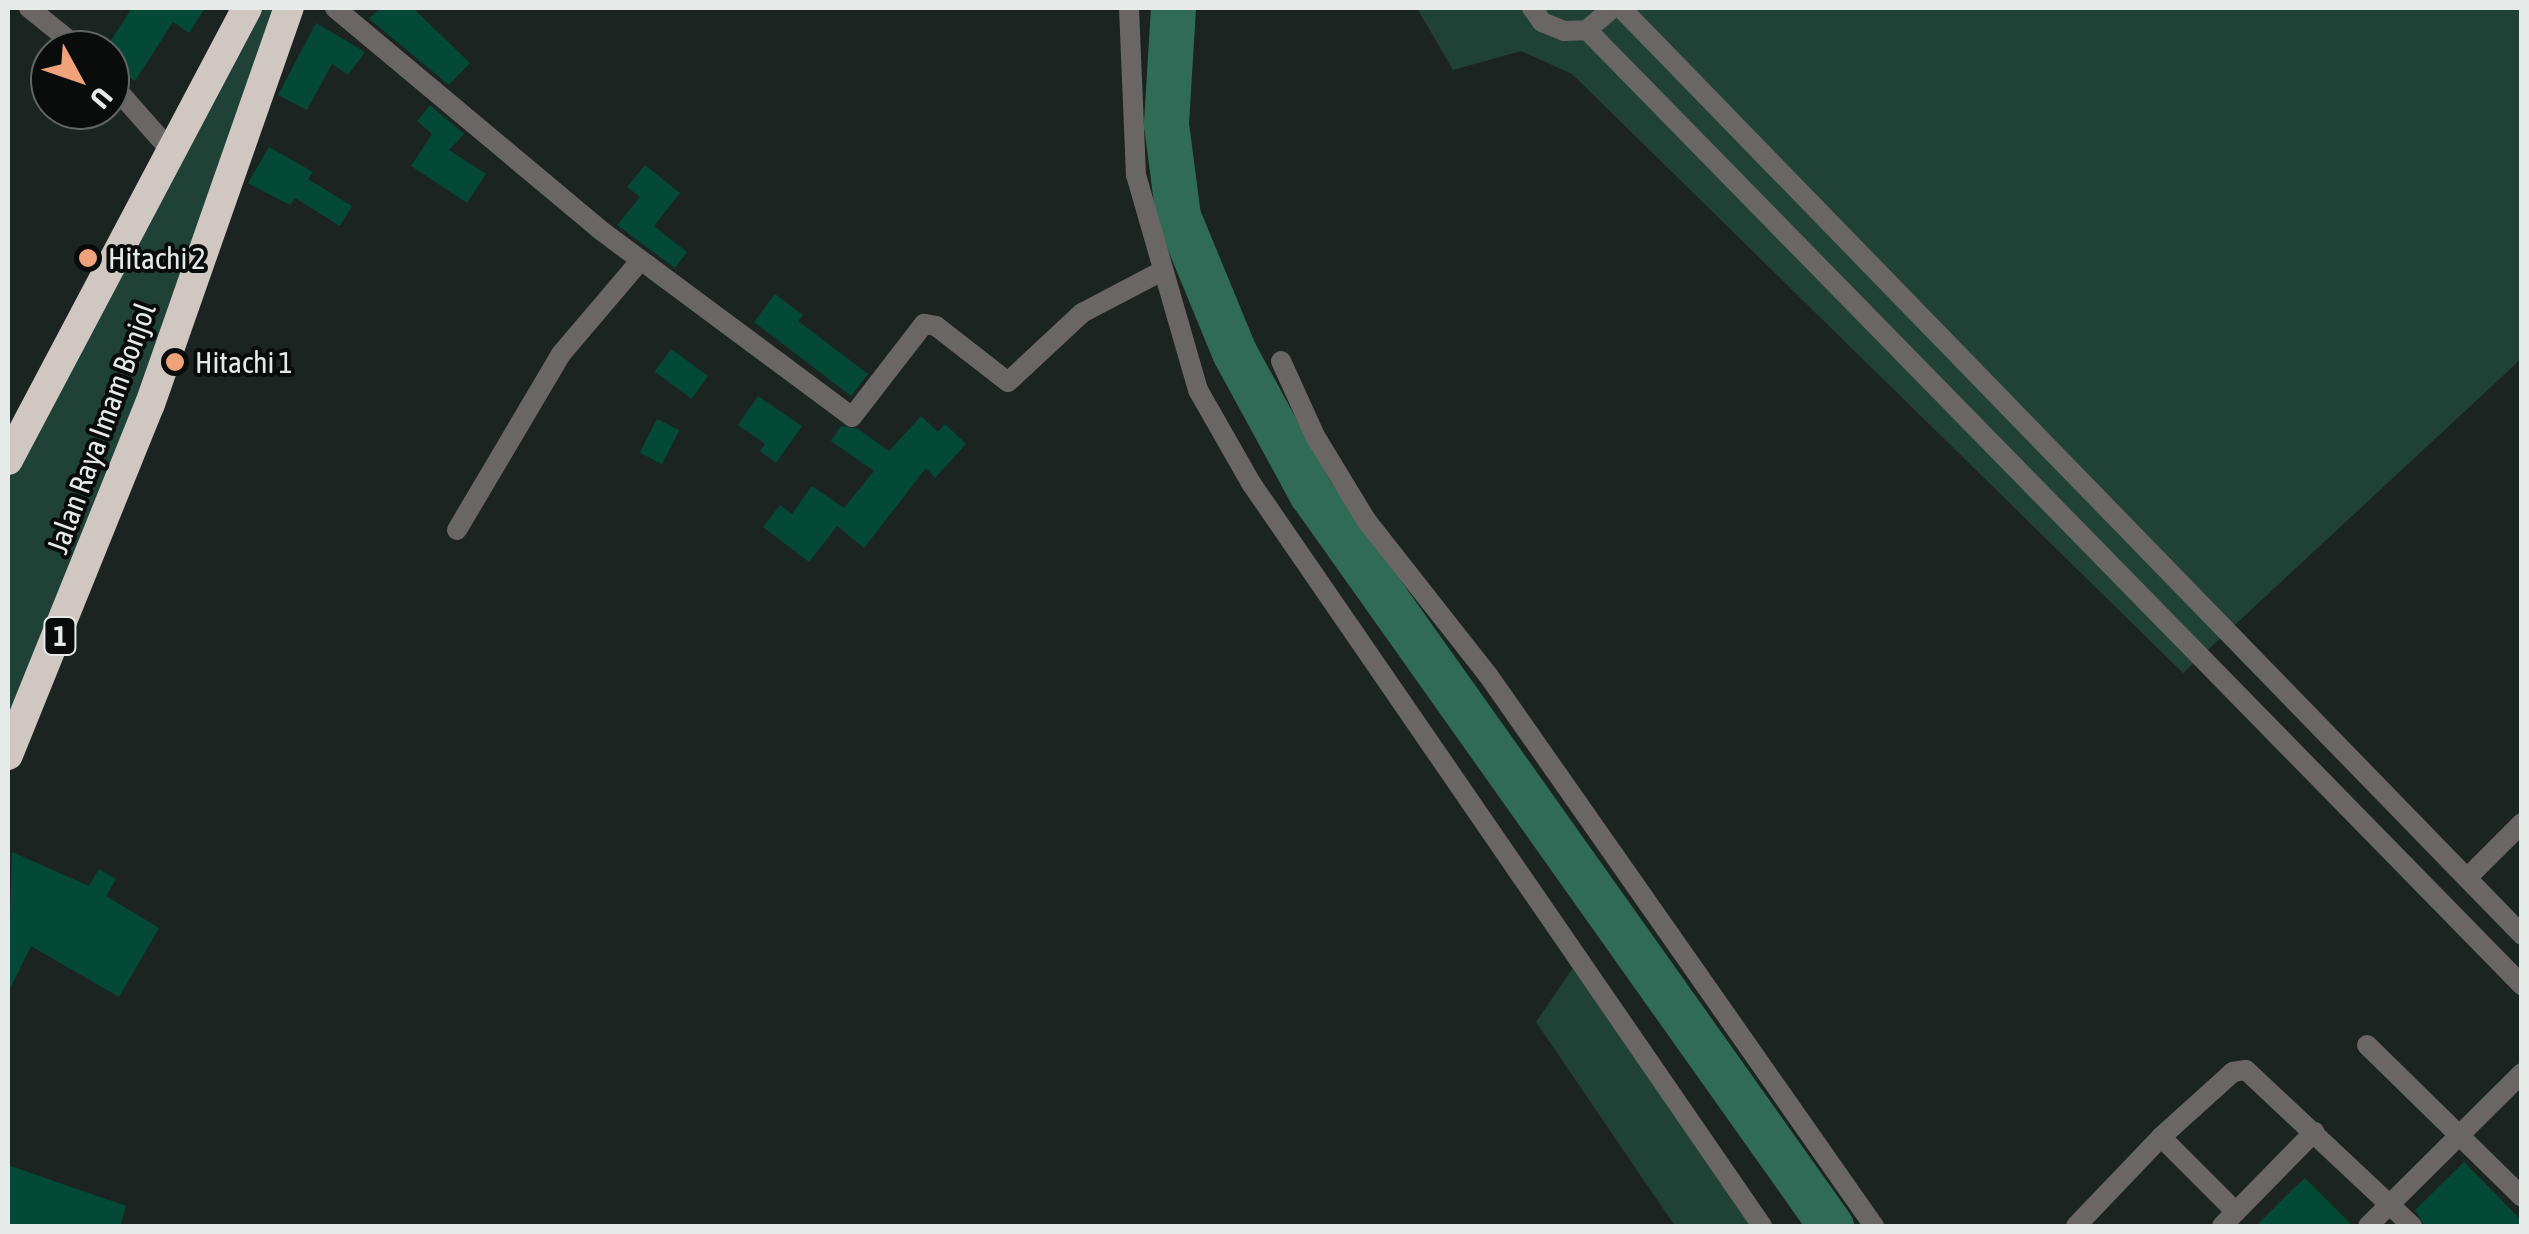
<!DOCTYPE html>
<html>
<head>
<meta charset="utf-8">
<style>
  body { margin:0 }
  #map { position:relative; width:2529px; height:1234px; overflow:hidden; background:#1c2421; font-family:"Asap Condensed",sans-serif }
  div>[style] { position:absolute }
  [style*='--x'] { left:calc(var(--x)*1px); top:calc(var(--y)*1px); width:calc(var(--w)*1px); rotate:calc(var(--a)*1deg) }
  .green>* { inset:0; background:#204236 }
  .river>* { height:45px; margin:-22.5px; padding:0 22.5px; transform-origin:22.5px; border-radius:22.5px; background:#306b57 }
  .building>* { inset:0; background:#044936; transform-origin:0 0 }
  .street>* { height:20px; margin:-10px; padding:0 10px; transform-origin:10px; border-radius:10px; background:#6a6665 }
  .highway>* { height:30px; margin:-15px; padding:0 15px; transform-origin:15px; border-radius:15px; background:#d0c7c2 }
  .dots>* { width:28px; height:28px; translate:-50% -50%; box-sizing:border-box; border:5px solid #090c0b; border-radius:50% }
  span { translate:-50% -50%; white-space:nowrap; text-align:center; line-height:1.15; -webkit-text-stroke:8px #090c0b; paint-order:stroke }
  .shield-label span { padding:2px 8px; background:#090c0b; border:2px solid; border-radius:8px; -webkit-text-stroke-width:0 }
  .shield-label { font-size:28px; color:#e6ebe9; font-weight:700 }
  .poi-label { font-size:30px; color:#e6ebe9 }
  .left { translate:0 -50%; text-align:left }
  .street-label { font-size:30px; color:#e6ebe9 }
  .frame { position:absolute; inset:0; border:10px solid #e6ebe9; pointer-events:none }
  .north { position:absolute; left:30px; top:30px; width:100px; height:100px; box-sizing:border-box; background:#090c0b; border:2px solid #616564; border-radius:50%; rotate:130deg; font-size:28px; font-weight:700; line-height:40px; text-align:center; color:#e6ebe9 }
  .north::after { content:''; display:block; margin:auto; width:35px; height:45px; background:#f0a27a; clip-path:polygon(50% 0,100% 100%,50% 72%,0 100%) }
</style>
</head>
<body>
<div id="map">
  <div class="green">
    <i style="clip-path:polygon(246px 8px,291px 8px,8px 755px,8px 460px)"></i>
    <i style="clip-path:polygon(1417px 8px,2521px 8px,2521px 359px,2183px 673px,1572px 74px,1521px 51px,1453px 70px)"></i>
    <i style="clip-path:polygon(1583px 953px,1767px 1226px,1675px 1226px,1536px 1022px)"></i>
  </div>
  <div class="river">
    <i style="--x:1173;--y:8;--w:116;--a:93.5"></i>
    <i style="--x:1166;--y:124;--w:93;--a:82.6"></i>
    <i style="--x:1178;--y:216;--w:147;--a:67.6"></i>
    <i style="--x:1234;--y:352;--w:161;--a:61.4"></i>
    <i style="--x:1311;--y:493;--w:899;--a:54.65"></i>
  </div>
  <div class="building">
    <i style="clip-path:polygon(132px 8px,205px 8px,189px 33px,173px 22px,135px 81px,110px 65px,110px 42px)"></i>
    <i style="clip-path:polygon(381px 8px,413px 8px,470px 63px,449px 85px,373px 22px,369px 18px)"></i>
    <i style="clip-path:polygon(316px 23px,365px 52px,348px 75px,332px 64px,307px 110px,278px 95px)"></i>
    <i style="clip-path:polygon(430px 105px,464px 134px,449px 150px,486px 174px,467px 203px,411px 166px,432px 134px,417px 121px)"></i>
    <i style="clip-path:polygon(269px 147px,313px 172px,308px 179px,352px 206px,340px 226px,295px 198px,290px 205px,248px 183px)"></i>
    <i style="clip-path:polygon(645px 165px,680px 193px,654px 226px,687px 252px,675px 268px,617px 225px,640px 197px,627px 187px)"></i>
    <i style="clip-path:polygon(775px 294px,803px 315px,798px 321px,868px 374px,851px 396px,754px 322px)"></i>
    <i style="left:671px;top:349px;width:46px;height:28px;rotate:36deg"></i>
    <i style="clip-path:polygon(758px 396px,802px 426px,776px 463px,760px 451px,765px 444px,738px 425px)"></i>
    <i style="clip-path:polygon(921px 416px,938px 432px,945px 424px,966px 444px,935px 478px,926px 468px,864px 548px,837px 526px,809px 562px,763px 527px,780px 505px,792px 514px,812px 486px,844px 508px,874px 471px,831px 441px,841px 426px,858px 429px,889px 451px)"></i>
    <i style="left:657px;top:419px;width:25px;height:38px;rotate:27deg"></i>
    <i style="clip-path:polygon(12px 852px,89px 886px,99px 869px,116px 879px,106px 896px,159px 928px,119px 997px,31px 946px,8px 993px)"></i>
    <i style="clip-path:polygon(2464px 1162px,2522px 1221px,2522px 1226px,2425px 1226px,2415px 1210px)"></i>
    <i style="clip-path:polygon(8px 1165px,126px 1206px,120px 1226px,8px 1226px)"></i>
    <i style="clip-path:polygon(2305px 1178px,2353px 1226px,2256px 1226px,2293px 1189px)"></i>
  </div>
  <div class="street">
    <i style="--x:29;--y:8;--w:67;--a:38.9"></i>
    <i style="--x:335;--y:8;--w:344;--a:39.9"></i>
    <i style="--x:599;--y:229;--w:315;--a:36.6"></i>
    <i style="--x:852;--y:417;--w:118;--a:-52.3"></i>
    <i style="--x:924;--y:324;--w:12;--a:9"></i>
    <i style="--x:936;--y:326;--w:91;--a:37.9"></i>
    <i style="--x:1008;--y:382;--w:101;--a:-43"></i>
    <i style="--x:1082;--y:313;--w:88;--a:-27.7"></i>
    <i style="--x:1129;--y:8;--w:167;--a:87.6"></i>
    <i style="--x:1136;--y:175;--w:224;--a:73.9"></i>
    <i style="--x:1198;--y:390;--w:107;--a:60.3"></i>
    <i style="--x:1251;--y:483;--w:902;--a:55.48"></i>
    <i style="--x:1532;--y:8;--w:17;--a:54"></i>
    <i style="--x:1542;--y:22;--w:24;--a:22"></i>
    <i style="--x:1564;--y:31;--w:23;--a:-2"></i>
    <i style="--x:1587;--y:30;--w:33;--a:-41"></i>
    <i style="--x:1621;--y:8;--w:1293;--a:45.81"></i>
    <i style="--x:1587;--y:30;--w:1337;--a:45.61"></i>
    <i style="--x:110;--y:82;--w:92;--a:48.5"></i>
    <i style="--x:1281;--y:361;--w:82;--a:65.6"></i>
    <i style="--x:1315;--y:436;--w:98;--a:58.7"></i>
    <i style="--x:1366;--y:520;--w:197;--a:51.8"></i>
    <i style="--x:1488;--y:675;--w:673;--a:54.99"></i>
    <i style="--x:457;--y:530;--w:204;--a:-59.4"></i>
    <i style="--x:561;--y:354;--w:123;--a:-49.6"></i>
    <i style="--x:2467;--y:878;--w:78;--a:-45"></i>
    <i style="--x:2367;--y:1045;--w:217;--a:44.4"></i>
    <i style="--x:2161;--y:1137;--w:106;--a:45"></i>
    <i style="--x:2076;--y:1226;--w:123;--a:-46.3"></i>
    <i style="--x:2161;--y:1137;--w:97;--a:-42.1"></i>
    <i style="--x:2233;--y:1072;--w:13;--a:-9"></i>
    <i style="--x:2246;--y:1070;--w:228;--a:43.2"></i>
    <i style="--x:2222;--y:1226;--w:132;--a:-45.6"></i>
    <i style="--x:2368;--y:1226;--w:217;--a:-44.8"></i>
  </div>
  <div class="highway">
    <i style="--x:8;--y:460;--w:511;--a:-62.13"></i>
    <i style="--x:8;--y:755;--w:379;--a:-68"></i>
    <i style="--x:150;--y:404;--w:420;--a:-70.7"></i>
  </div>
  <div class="dots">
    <i style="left:88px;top:258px;background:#f0a27a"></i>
    <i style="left:175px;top:362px;background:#f0a27a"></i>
  </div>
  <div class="shield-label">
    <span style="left:60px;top:636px">1</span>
  </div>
  <div class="poi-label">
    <span class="left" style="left:108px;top:258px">Hitachi 2</span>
    <span class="left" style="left:195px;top:362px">Hitachi 1</span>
  </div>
  <div class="street-label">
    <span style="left:101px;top:428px;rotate:-70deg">Jalan Raya Imam Bonjol</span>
  </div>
  <div class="frame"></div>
  <div class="north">U</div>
</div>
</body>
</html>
